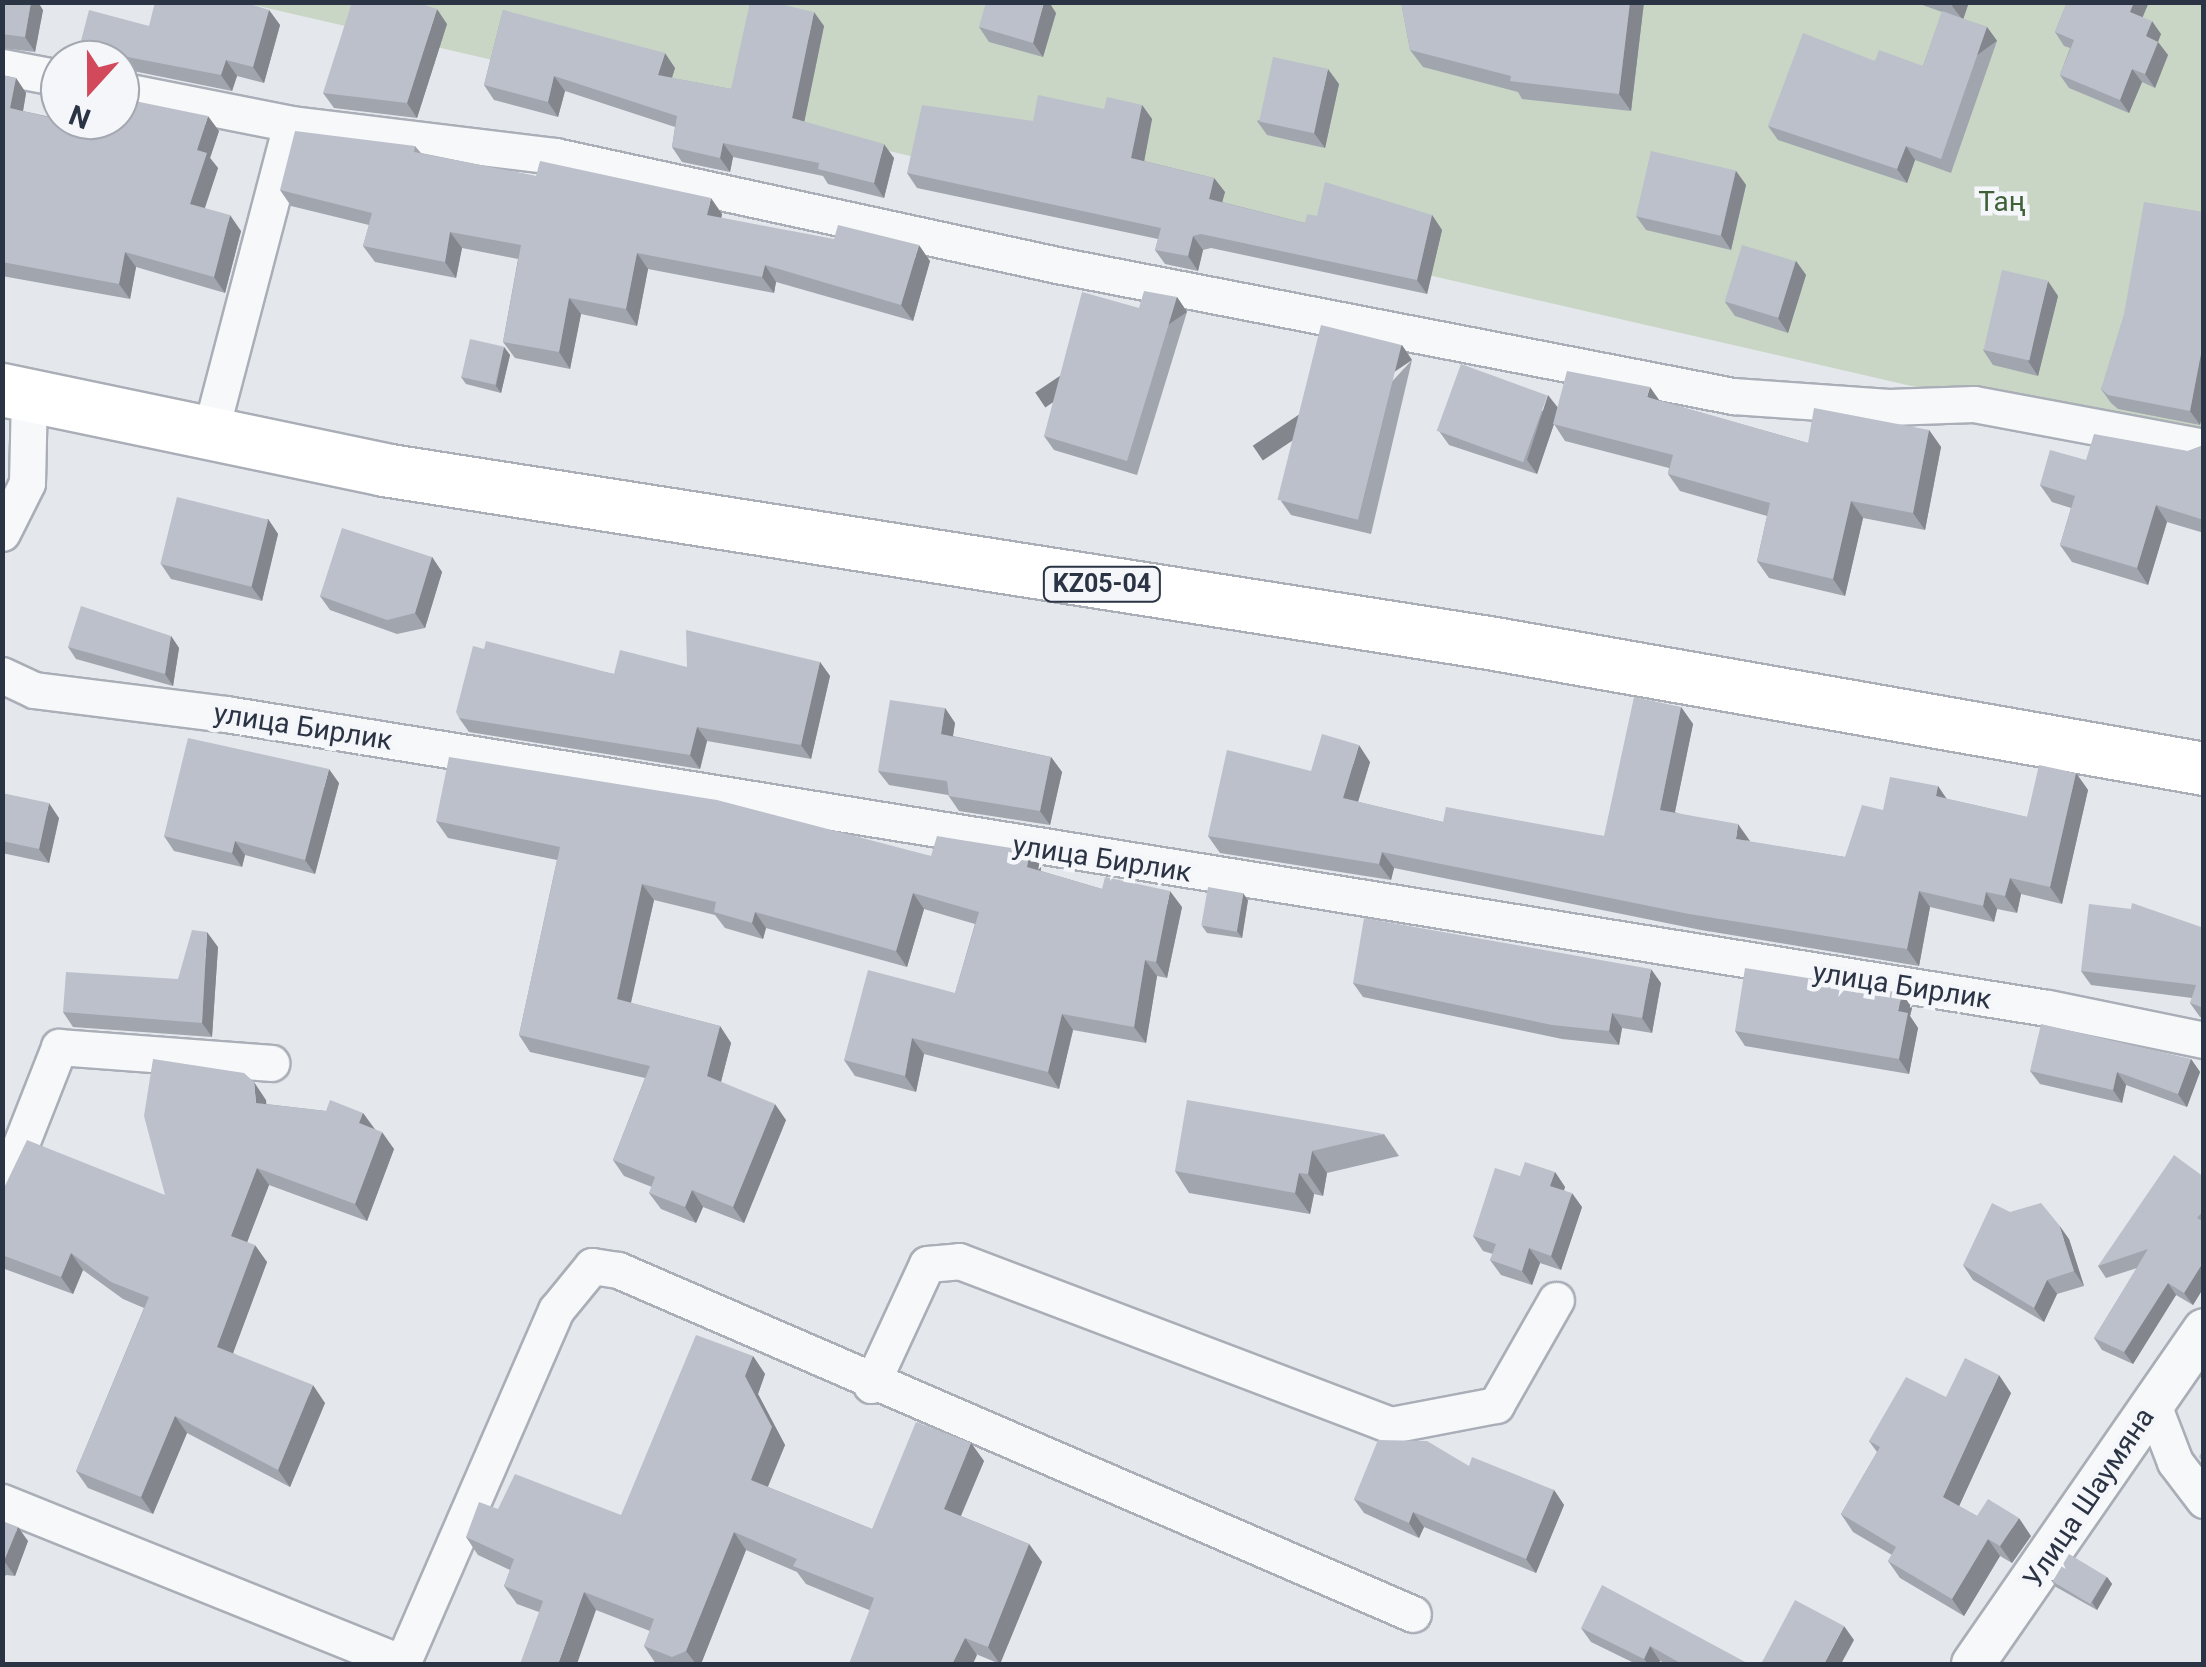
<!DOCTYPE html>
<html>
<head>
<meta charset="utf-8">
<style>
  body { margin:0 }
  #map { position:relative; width:2206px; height:1667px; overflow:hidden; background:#e4e7ec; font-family:Roboto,sans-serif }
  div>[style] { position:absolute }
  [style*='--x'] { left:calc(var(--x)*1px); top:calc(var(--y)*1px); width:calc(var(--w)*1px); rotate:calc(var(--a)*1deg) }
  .green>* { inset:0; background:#c9d6c5 }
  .roads { filter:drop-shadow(2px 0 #a9aeb7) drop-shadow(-2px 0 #a9aeb7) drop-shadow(0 2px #a9aeb7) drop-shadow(0 -2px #a9aeb7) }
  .minor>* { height:35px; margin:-17.5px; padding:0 17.5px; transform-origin:17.5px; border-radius:17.5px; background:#f7f8fa }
  .tertiary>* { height:42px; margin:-21px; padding:0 21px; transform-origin:21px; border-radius:21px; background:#f7f8fa }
  .primary>* { height:52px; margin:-26px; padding:0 26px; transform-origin:26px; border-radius:26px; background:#fff }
  .wall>* { inset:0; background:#a1a5ae }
  .shaded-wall>* { inset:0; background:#83868d; transform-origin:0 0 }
  .building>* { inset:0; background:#bbc0ca; transform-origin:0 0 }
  span { translate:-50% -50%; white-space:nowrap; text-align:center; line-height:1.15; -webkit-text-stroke:9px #f4f6f9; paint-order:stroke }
  .shield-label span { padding:2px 8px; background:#f4f6f9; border:2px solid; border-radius:8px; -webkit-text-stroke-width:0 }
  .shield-label { font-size:25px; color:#2b3445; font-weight:700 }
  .park-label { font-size:28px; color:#3f6138 }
  .street-label { font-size:28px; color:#2b3445 }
  .frame { position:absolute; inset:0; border:5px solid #2b3445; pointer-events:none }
  .north { position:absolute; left:40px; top:40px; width:100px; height:100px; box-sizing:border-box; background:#f4f6f9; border:2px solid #a4a8b1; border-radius:50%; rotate:201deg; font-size:28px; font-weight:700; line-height:40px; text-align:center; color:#2b3445 }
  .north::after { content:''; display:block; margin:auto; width:35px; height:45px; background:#d1495b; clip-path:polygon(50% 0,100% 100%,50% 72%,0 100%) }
</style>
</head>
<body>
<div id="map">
  <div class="green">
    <i style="clip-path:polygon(245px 3px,2203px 3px,2203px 453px)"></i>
  </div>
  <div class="roads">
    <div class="minor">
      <i style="--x:2;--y:67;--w:59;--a:10.7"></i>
      <i style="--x:120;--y:90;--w:174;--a:11.2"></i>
      <i style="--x:291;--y:124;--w:266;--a:6.9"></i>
      <i style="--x:555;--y:156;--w:514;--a:12.25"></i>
      <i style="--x:1057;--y:265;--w:689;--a:10.97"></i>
      <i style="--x:1733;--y:396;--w:156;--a:4"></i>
      <i style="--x:1889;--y:407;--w:85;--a:-2"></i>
      <i style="--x:1974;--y:404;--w:234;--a:10.6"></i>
      <i style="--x:210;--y:433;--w:319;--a:-75.3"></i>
      <i style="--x:2;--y:533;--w:56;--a:-63.4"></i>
      <i style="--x:27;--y:483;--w:88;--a:-88.7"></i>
      <i style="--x:2;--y:675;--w:35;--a:25"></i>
      <i style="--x:34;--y:690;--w:193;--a:7.1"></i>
      <i style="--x:226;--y:714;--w:1846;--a:9.17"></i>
      <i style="--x:2048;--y:1008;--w:159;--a:11.6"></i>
      <i style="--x:2;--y:1192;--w:156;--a:-68.5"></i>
      <i style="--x:59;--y:1047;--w:213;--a:4.3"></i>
      <i style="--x:871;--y:1385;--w:133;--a:-65.2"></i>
      <i style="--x:927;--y:1264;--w:32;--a:-5"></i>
      <i style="--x:959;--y:1261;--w:462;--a:20.8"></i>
      <i style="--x:1391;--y:1425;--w:107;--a:-10.8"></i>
      <i style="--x:1496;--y:1405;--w:121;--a:-60.3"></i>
      <i style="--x:2152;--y:1402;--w:64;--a:69"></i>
      <i style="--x:2175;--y:1462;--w:48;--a:52.7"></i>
      <i style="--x:2;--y:1502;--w:434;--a:21.9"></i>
      <i style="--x:402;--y:1664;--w:386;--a:-66.5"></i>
      <i style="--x:556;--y:1310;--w:57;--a:-50.7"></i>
      <i style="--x:592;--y:1266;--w:26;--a:9"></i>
      <i style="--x:618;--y:1270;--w:866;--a:23.4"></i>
    </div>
    <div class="tertiary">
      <i style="--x:1973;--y:1664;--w:406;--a:-55.3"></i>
    </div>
    <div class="primary">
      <i style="--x:2;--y:390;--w:390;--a:11.8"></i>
      <i style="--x:384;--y:470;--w:1118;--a:8.9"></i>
      <i style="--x:1489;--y:643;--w:726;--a:9.99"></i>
    </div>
  </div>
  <div class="wall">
    <i style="clip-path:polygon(2px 2px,43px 10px,35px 52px,2px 48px)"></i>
    <i style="clip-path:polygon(1401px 2px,1644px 2px,1631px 111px,1522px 99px,1518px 92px,1423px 67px,1410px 50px)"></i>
    <i style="clip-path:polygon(1969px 2px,1963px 19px,1987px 27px,1997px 41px,1951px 173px,1915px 160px,1907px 183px,1778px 140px,1768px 126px,1875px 61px,1923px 66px,1942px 12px,1917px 3px)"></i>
    <i style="clip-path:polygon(2067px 2px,2149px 2px,2142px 17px,2161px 34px,2158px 42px,2168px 55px,2155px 88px,2142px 82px,2129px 113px,2069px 88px,2060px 75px,2070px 48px,2064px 46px,2055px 32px)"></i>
    <i style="clip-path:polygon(269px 10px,280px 25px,264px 83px,237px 76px,232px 91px,123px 69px,120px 70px,120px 60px,76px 60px,149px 26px)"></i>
    <i style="clip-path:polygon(503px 10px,675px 68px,672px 78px,731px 89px,824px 26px,804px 122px,894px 158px,884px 198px,828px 184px,823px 176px,733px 157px,730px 172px,682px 162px,672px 147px,675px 127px,565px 91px,558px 117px,494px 100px,484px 85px)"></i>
    <i style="clip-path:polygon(1056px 13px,1043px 57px,989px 42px,979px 27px)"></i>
    <i style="clip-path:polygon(447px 24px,417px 118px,334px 108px,323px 93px)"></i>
    <i style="clip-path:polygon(2px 75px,16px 78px,26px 93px,23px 111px,60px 119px,219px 131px,210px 158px,218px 168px,205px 208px,241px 231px,225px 293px,136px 267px,130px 299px,2px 276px)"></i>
    <i style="clip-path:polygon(1339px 84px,1325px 148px,1267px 135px,1257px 121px)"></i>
    <i style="clip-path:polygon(1142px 105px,1152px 119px,1144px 161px,1214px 178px,1225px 192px,1222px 202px,1305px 223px,1317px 216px,1432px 215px,1442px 230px,1427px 294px,1211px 248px,1203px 250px,1198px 271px,1165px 264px,1155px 250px,1158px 239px,917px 188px,907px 173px,1033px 121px)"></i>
    <i style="clip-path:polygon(415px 146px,421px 153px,722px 214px,721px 218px,930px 261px,913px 321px,776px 282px,774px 293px,648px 269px,637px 326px,581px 314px,570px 369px,515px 358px,503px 342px,518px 259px,462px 248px,456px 278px,375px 262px,363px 246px,369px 225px,291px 206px,280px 190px)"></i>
    <i style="clip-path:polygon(1736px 171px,1746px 185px,1731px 250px,1646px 230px,1636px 216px)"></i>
    <i style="clip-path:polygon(2204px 212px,2204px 406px,2200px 425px,2118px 409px,2111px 403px,2101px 389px)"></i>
    <i style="clip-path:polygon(1796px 261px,1806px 275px,1788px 333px,1735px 316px,1725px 302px)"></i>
    <i style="clip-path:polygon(2058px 296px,2038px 376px,1993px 365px,1983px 350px)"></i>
    <i style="clip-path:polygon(1177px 297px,1187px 312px,1137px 475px,1054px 450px,1044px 436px,1139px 308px)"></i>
    <i style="clip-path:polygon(504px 347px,510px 355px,501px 393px,466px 384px,461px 377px)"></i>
    <i style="clip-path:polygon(1412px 360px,1371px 534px,1291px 515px,1281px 501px)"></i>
    <i style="clip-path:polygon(1660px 401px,1808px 443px,1929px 430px,1941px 447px,1925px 530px,1863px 518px,1845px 596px,1769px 578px,1757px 561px,1767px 516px,1680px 491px,1668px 474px,1669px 468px,1565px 441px,1554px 424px,1537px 474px,1449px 445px,1439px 431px,1557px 408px)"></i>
    <i style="clip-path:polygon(2204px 445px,2204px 533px,2167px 522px,2148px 585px,2072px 562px,2060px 545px,2071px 508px,2052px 502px,2040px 485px,2086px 460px,2188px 451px)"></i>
    <i style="clip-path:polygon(268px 519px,278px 534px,262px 601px,171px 579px,161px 564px)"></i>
    <i style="clip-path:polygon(432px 557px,442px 572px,425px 628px,397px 634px,330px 610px,320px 596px)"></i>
    <i style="clip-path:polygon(171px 636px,179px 648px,173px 686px,76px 659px,68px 647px)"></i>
    <i style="clip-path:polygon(484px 649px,614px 674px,687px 667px,820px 662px,830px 676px,811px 759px,707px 741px,700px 769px,469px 732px,459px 718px)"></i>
    <i style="clip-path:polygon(1681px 707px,1693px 724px,1675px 812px,1750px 842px,1845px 857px,1883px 810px,1938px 786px,1947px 799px,2027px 817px,2076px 773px,2088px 790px,2062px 904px,2021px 894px,2017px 913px,1997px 909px,1994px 922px,1930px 907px,1919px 966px,1701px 930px,1394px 868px,1391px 880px,1220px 853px,1208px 836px,1311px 771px,1370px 762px,1358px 802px,1443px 822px,1604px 836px)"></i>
    <i style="clip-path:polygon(945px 708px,955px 723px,953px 736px,1051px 757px,1062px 772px,1050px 825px,959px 811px,948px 795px,889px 785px,878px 771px)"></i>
    <i style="clip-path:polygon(339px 783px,315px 874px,245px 855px,242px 867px,174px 851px,164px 836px)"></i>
    <i style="clip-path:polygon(2px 793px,59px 818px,49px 863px,2px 853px)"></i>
    <i style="clip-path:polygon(436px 821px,931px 856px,1030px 851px,1041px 867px,1041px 871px,1102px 889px,1182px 907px,1167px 978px,1157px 976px,1146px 1043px,1073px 1030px,1059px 1089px,924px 1054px,916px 1092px,855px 1076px,844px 1060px,955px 993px,975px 924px,924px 909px,907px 967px,766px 928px,763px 939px,725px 928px,715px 915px,654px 900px,631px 1003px,720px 1026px,731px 1043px,721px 1082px,786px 1120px,744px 1223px,703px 1207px,696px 1223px,661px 1209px,649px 1193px,652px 1187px,624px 1176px,613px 1160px,645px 1078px,530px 1052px,519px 1035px,557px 860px,448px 838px)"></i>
    <i style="clip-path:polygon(1248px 900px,1242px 938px,1207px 933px,1202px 926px)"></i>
    <i style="clip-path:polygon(2204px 928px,2204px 1019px,2200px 1017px,2190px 1003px,2192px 998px,2091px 985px,2081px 971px)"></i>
    <i style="clip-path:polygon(218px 947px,212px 1037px,73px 1027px,63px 1012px,178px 979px)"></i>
    <i style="clip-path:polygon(1353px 983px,1661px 983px,1652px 1033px,1622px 1028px,1619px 1045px,1562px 1039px,1363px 997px)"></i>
    <i style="clip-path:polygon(1912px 1008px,1910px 1016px,1918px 1028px,1909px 1074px,1745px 1046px,1735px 1031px)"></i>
    <i style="clip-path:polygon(2191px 1059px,2200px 1072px,2187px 1107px,2126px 1085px,2122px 1103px,2040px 1084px,2030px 1071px)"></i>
    <i style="clip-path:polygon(266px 1100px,266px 1104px,326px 1111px,363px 1113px,375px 1129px,394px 1149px,367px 1221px,269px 1185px,247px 1242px,267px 1262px,233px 1353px,325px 1403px,290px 1487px,187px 1433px,153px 1514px,88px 1488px,76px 1471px,144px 1308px,123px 1299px,83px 1270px,73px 1294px,2px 1268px,2px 1192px,165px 1195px)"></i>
    <i style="clip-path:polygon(1384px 1134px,1399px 1156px,1327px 1173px,1323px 1196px,1314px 1194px,1310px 1214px,1189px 1193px,1175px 1171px)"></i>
    <i style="clip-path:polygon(1555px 1172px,1565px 1187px,1564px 1190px,1582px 1207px,1561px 1270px,1540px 1263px,1532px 1285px,1501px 1275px,1490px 1260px,1493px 1254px,1483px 1251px,1473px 1236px,1520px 1176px)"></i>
    <i style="clip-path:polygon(2204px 1177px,2204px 1287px,2193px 1305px,2176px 1295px,2133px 1364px,2102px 1350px,2094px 1338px,2137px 1268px,2106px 1278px,2098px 1266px)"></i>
    <i style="clip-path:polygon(2069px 1239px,2084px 1286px,2057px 1294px,2044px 1322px,1973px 1280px,1963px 1265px)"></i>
    <i style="clip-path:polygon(753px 1356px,765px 1374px,758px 1394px,785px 1445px,768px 1487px,872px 1529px,971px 1443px,984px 1461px,961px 1516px,1029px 1544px,1042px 1562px,1000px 1664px,806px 1584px,797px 1572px,746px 1550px,701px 1664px,656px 1664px,644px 1646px,650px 1631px,596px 1610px,539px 1612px,517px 1604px,504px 1586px,510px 1570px,478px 1555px,466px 1537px,498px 1509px,621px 1515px)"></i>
    <i style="clip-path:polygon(2011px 1393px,1959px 1506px,1977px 1516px,2031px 1536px,2012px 1563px,2000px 1556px,1964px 1616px,1900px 1578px,1888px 1561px,1892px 1555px,1853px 1532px,1841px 1514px,1877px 1452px,1869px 1441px,1946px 1397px)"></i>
    <i style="clip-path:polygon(1469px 1466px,1554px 1490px,1564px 1505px,1536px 1573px,1424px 1527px,1419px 1538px,1364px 1513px,1354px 1499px)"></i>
    <i style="clip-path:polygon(2px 1521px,28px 1541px,15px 1576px,6px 1575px,2px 1582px)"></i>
    <i style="clip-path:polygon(2107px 1577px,2112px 1584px,2097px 1610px,2056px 1587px,2051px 1580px)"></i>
    <i style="clip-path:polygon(1581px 1628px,1749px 1664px,1667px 1664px,1660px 1661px,1658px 1664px,1636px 1664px,1591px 1642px)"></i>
  </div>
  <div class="shaded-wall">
    <i style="clip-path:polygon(31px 2px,38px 2px,43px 10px,35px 52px,25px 37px)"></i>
    <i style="clip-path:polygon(1044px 2px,1049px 2px,1056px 13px,1043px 57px,1033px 43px)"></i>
    <i style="clip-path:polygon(1630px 2px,1644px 2px,1631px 111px,1619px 94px)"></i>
    <i style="clip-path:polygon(1954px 2px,1969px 2px,1963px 20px,1952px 6px)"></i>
    <i style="clip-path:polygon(2134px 2px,2149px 2px,2139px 26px,2130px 12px)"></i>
    <i style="clip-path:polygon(437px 9px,447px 24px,417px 118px,407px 103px)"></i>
    <i style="clip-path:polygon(269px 10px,280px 25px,264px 83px,253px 67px)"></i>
    <i style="clip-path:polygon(814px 12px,824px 26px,802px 133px,792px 118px)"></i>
    <i style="clip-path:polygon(2152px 21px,2161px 34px,2155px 49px,2146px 36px)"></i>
    <i style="left:1987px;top:27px;width:17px;height:140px;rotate:54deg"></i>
    <i style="clip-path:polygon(2158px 42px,2168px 55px,2155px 88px,2145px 74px)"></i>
    <i style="clip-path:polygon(665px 53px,675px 68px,668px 90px,658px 75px)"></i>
    <i style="clip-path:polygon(226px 60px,237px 76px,232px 91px,221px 75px)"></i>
    <i style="clip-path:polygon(1328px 69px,1339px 84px,1325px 148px,1314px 133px)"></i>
    <i style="clip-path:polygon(2132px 69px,2142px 82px,2129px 113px,2120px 100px)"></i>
    <i style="clip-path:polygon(554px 76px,565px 91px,558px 117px,548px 102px)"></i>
    <i style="clip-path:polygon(16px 78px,26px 93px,21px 123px,10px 108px)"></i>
    <i style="clip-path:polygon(1142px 105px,1152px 119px,1142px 173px,1131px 158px)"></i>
    <i style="clip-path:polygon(208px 116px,219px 131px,210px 158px,218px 168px,201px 219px,190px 204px,197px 150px)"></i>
    <i style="clip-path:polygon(723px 143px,733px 157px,730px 172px,720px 158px)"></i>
    <i style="clip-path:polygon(884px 144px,894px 158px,884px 198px,874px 183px)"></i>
    <i style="clip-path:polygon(1906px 146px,1915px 160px,1907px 183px,1897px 169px)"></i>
    <i style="clip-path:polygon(1736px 171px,1746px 185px,1731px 250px,1721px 235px)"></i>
    <i style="clip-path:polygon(1214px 178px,1225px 192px,1219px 214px,1209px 199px)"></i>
    <i style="clip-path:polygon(711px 198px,722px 214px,719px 231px,707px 215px)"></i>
    <i style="clip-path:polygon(230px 215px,241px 231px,225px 293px,214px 277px)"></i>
    <i style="clip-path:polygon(1432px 215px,1442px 230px,1427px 294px,1417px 280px)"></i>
    <i style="clip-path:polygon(450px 232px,462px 248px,456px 278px,445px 262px)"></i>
    <i style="clip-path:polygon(1193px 236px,1203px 250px,1198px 271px,1188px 256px)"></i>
    <i style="clip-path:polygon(919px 245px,930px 261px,913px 321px,901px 305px)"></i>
    <i style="clip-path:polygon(125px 252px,136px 267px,130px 299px,119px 284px)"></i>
    <i style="clip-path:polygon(637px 253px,648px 269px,637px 326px,626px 309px)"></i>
    <i style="clip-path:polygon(1796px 261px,1806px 275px,1788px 333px,1778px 318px)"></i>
    <i style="clip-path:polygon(765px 265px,776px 282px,774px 293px,762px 277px)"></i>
    <i style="clip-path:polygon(2048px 281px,2058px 296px,2038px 376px,2028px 361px)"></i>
    <i style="left:1177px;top:297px;width:18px;height:171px;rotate:56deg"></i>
    <i style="clip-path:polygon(569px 298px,581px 314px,570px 369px,559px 352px)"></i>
    <i style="clip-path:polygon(2204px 338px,2204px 406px,2200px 425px,2190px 411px)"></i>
    <i style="left:1402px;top:345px;width:18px;height:180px;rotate:56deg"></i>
    <i style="clip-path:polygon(504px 347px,510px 355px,501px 393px,496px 386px)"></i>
    <i style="clip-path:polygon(1650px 387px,1662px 404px,1647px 397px)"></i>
    <i style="clip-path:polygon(1548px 395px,1559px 409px,1537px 474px,1527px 460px)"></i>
    <i style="clip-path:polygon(1929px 430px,1941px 447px,1925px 530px,1913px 513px)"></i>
    <i style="clip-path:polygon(1851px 501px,1863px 518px,1845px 596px,1833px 579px)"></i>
    <i style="clip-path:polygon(2156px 505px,2167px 522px,2148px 585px,2137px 568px)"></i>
    <i style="clip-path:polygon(268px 519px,278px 534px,262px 601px,251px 586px)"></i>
    <i style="clip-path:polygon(432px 557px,442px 572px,425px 628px,415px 613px)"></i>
    <i style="clip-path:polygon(171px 636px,179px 648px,173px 686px,165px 674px)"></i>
    <i style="clip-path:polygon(820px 662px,830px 676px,811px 759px,801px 745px)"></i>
    <i style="clip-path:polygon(1681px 707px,1693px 724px,1672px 826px,1660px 810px)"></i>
    <i style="clip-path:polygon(945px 708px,955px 723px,951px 748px,941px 734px)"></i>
    <i style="clip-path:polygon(697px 727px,707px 741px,700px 769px,690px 755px)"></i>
    <i style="clip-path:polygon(1359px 745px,1370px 762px,1354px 815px,1343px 798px)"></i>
    <i style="clip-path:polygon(1051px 757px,1062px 772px,1050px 825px,1040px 811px)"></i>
    <i style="clip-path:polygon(329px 769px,339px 783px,315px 874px,305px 860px)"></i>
    <i style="clip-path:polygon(2076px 773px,2088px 790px,2062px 904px,2050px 887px)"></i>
    <i style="clip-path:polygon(1938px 786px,1949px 803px,1936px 796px)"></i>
    <i style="clip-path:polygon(49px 803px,59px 818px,49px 863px,39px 849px)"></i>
    <i style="clip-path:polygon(1738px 824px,1750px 841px,1736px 839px)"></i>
    <i style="clip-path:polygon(235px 841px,245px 855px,242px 867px,232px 853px)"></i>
    <i style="clip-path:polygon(1030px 851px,1041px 867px,1038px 883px,1027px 867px)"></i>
    <i style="clip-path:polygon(1382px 852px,1394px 868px,1391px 880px,1379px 864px)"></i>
    <i style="clip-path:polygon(2010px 878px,2021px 894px,2017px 913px,2005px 896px)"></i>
    <i style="clip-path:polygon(642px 884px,654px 900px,628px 1015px,617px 999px)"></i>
    <i style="clip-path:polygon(1170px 891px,1182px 907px,1167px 978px,1156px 962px)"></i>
    <i style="clip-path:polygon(1919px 891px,1930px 907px,1919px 966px,1907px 949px)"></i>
    <i style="clip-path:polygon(1986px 892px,1997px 909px,1994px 922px,1983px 906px)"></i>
    <i style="clip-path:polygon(913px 893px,924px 909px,907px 967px,896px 951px)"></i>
    <i style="clip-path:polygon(1243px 893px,1248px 900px,1242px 938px,1237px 931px)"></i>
    <i style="clip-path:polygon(755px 912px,766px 928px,763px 939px,752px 923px)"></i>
    <i style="clip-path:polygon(207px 932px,218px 947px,212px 1037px,202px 1023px)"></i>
    <i style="clip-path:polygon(1145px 960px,1157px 976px,1146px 1043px,1134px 1027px)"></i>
    <i style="clip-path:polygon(1651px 969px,1661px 983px,1652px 1033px,1642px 1018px)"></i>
    <i style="clip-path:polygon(1902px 993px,1912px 1008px,1910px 1016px,1918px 1028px,1909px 1074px,1899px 1059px,1898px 1011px)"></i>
    <i style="clip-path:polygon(1612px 1013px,1622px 1028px,1619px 1045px,1609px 1031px)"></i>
    <i style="clip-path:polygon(1062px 1014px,1073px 1030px,1059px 1089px,1048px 1072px)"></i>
    <i style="clip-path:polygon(720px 1026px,731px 1043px,718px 1093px,707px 1076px)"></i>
    <i style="clip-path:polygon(912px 1038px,924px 1054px,916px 1092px,905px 1076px)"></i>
    <i style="clip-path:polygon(2191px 1059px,2200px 1072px,2187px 1107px,2178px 1094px)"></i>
    <i style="clip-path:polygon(2117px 1072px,2126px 1085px,2122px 1103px,2113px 1090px)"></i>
    <i style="clip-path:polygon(254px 1082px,266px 1100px,268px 1120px,256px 1103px)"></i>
    <i style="clip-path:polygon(775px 1104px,786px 1120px,744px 1223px,733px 1207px)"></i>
    <i style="clip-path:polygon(363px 1113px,375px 1130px,359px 1123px)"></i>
    <i style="clip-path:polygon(382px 1132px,394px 1149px,367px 1221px,355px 1204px)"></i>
    <i style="clip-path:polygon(1312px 1151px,1327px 1173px,1323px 1196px,1308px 1174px)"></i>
    <i style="clip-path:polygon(257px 1168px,269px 1185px,243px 1253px,231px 1236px)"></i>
    <i style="clip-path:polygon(1555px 1172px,1565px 1187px,1560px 1200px,1550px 1186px)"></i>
    <i style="clip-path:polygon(1299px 1173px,1314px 1194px,1310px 1214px,1295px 1193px)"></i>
    <i style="clip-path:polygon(692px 1190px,703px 1207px,696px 1223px,685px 1207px)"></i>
    <i style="clip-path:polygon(1572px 1193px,1582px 1207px,1561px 1270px,1551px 1256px)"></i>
    <i style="clip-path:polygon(2059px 1225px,2069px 1239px,2084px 1286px,2074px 1271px)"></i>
    <i style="clip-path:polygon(255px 1245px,267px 1262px,229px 1364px,217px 1347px)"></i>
    <i style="clip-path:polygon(1529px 1248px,1540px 1263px,1532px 1285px,1522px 1271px)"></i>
    <i style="clip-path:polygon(71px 1253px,83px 1270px,73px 1294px,61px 1277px)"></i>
    <i style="clip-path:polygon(2204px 1261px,2204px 1287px,2193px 1305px,2184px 1293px)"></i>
    <i style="clip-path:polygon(2047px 1280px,2057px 1294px,2044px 1322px,2034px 1308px)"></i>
    <i style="clip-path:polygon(2168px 1283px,2176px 1295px,2133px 1364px,2124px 1352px)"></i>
    <i style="clip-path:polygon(753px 1356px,765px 1374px,758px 1394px,785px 1445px,763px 1498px,751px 1480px,745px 1376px)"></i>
    <i style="clip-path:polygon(1999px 1375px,2011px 1393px,1955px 1515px,1943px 1497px)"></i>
    <i style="clip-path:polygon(313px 1385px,325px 1403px,290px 1487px,278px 1470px)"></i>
    <i style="clip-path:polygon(175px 1416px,187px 1433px,153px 1514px,141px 1497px)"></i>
    <i style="clip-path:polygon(971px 1443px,984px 1461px,956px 1527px,944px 1509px)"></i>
    <i style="clip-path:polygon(1554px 1490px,1564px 1505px,1536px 1573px,1526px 1559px)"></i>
    <i style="clip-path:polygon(1413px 1512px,1424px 1527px,1419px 1538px,1409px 1523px)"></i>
    <i style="clip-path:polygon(2019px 1518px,2031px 1536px,2012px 1563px,2000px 1546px)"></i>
    <i style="clip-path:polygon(18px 1527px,28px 1541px,15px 1576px,4px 1561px)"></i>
    <i style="clip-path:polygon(734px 1532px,746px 1550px,701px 1664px,696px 1664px,686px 1651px)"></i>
    <i style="clip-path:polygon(1988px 1539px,2000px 1556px,1964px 1616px,1952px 1599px)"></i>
    <i style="clip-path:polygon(1029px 1544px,1042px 1562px,1000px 1664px,988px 1647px)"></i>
    <i style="clip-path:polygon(2107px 1577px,2112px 1584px,2097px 1610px,2092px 1602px)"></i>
    <i style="clip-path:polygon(584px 1592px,596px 1610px,577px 1664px,558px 1664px)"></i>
    <i style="clip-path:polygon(1844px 1626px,1854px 1640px,1841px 1664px,1824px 1664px)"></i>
    <i style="clip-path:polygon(965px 1638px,977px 1655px,973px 1664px,952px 1664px)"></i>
    <i style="clip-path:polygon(1650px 1646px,1660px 1661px,1658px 1664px,1648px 1664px,1644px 1659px)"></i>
  </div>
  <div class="building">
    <i style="clip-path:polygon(2px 2px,31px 2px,25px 37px,2px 34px)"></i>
    <i style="clip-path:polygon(155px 2px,244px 2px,269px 10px,253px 67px,226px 60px,221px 75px,112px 54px,94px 60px,76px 60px,89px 10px,149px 26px)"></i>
    <i style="clip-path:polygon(352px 2px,415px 2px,437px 9px,407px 103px,323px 93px)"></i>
    <i style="clip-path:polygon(750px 2px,771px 2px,814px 12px,792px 118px,884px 144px,874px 183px,818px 169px,819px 163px,723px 143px,720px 158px,672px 147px,677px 116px,554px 76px,548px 102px,484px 85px,503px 10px,665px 53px,658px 75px,731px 89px)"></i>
    <i style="clip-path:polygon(986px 2px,1044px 2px,1033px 43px,979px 27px)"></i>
    <i style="clip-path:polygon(1401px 2px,1630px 2px,1619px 94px,1510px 81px,1511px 76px,1410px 50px)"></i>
    <i style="clip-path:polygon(2067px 2px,2134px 2px,2130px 12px,2152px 21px,2146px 36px,2158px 42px,2145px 74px,2132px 69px,2120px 100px,2060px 75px,2074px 40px,2055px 32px)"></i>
    <i style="clip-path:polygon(1942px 11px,1987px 27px,1941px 159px,1906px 146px,1897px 169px,1768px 126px,1803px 33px,1875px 61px,1879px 50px,1923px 66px)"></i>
    <i style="left:1273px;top:57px;width:56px;height:66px;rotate:12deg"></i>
    <i style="clip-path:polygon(2px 75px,16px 78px,10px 108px,60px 120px,120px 120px,120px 98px,208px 116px,197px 150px,207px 153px,190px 204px,230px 215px,214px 277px,125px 252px,119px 284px,2px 262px)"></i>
    <i style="clip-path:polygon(1038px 95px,1104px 109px,1107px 97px,1142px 105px,1131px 158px,1214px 178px,1209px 199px,1305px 223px,1307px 214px,1317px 216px,1325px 182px,1432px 215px,1417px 280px,1201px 234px,1193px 236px,1188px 256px,1155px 250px,1161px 228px,907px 173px,922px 105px,1033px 121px)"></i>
    <i style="clip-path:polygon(295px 131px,415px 146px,414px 152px,536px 176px,540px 161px,711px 198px,707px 215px,834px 239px,838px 225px,919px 245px,901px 305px,765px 265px,762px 277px,637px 253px,626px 309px,569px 298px,559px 352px,503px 342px,521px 245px,450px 232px,445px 262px,363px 246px,372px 213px,280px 190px)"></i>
    <i style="left:1651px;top:151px;width:87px;height:67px;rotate:13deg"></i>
    <i style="clip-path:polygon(2144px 202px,2204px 212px,2204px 338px,2190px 411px,2108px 395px,2101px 389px,2124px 314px)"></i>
    <i style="left:1742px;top:245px;width:56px;height:59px;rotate:17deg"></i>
    <i style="left:2002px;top:270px;width:47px;height:82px;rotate:13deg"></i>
    <i style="clip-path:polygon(1144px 291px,1177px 297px,1127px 461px,1044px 436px,1082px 292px,1139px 308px)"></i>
    <i style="left:1321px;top:325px;width:83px;height:180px;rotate:14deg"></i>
    <i style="left:470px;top:339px;width:35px;height:39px;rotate:13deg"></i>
    <i style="left:1461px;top:364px;width:92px;height:71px;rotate:20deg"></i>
    <i style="clip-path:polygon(1567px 371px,1650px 387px,1647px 397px,1808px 443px,1814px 408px,1929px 430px,1913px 513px,1851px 501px,1833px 579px,1757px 561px,1770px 503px,1668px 474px,1673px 455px,1553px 424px)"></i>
    <i style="clip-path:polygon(2094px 434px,2188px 451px,2204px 445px,2204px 520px,2156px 505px,2137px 568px,2060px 545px,2075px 496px,2040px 485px,2050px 450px,2086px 460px)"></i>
    <i style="left:177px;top:497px;width:94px;height:69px;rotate:14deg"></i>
    <i style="clip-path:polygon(342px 528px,432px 557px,415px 613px,387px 620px,320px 596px)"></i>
    <i style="clip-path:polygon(81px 606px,171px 636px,165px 674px,68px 647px)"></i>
    <i style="clip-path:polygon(686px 630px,820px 662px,801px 745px,697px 727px,690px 755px,459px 718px,456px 712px,473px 646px,484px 649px,486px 641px,614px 674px,620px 650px,687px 667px)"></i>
    <i style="clip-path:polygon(1634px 697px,1681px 707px,1660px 810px,1738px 824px,1736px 839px,1845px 857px,1862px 805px,1883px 810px,1890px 777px,1938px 786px,1936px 796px,2027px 817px,2039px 765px,2076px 773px,2050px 887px,2010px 878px,2005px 896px,1986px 892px,1983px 906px,1919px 891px,1907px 949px,1689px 914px,1382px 852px,1379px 864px,1208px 836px,1227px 750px,1311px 771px,1322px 734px,1359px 745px,1343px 798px,1443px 822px,1446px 807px,1604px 836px)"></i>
    <i style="clip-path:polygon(890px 700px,945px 708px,941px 734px,1051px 757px,1040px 811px,949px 796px,947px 781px,878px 771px)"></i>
    <i style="clip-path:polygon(188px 738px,329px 769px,305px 860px,235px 841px,232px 853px,164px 836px)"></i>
    <i style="clip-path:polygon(449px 757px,717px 800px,931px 856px,937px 836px,1030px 851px,1027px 867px,1102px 889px,1105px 877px,1170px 891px,1156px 962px,1145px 960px,1134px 1027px,1062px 1014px,1048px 1072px,912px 1038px,905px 1076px,844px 1060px,868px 970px,955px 993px,979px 912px,913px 893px,896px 951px,755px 912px,752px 923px,714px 912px,716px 902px,642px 884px,617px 999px,720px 1026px,707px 1076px,775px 1104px,733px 1207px,692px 1190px,685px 1207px,649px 1193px,655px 1177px,613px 1160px,650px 1066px,519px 1035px,560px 847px,436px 821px)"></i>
    <i style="clip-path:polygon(2px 793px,49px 803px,39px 849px,2px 841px)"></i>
    <i style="left:1208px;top:887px;width:36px;height:39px;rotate:10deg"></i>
    <i style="clip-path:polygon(2132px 903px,2204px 928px,2204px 1008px,2190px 1003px,2196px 985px,2081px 971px,2089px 904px,2131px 909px)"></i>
    <i style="clip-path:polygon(1364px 918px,1651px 969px,1642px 1018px,1612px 1013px,1609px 1031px,1552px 1025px,1353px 983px)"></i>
    <i style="clip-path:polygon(192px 930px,207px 932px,202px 1023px,63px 1012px,66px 972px,178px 979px)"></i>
    <i style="clip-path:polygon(1745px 968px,1902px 993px,1898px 1011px,1908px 1013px,1899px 1059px,1735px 1031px)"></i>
    <i style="clip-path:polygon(2041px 1024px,2191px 1059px,2178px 1094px,2117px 1072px,2113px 1090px,2030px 1071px)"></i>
    <i style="clip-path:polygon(153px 1059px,244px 1073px,254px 1082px,256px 1103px,326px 1111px,330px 1100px,363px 1113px,359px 1123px,382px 1132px,355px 1204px,257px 1168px,231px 1236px,255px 1245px,217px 1347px,313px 1385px,278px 1470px,175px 1416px,141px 1497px,76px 1471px,149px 1297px,111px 1282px,71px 1253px,61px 1277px,2px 1255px,2px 1192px,27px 1140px,165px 1195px,144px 1116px)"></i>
    <i style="clip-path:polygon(1187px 1100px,1384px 1134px,1312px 1151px,1308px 1174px,1299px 1173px,1295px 1193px,1175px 1171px)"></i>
    <i style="clip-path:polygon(2174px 1155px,2204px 1177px,2204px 1210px,2197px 1218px,2204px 1222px,2204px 1261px,2184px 1293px,2168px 1283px,2124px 1352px,2094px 1338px,2148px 1249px,2098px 1266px)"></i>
    <i style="clip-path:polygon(1525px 1162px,1555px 1172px,1550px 1186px,1572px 1193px,1551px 1256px,1529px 1248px,1522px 1271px,1490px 1260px,1496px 1244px,1473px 1236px,1495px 1168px,1520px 1176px)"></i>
    <i style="clip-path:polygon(1992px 1203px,2010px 1212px,2041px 1203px,2059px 1225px,2074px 1271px,2047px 1280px,2034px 1308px,1963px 1265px)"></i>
    <i style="clip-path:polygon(696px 1335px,753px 1356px,745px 1376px,772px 1427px,751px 1480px,872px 1529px,916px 1422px,971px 1443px,944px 1509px,1029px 1544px,988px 1647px,965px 1638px,952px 1664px,849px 1664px,874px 1598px,793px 1566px,797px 1559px,734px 1532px,686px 1651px,672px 1657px,644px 1646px,654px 1619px,584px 1592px,558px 1664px,520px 1664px,543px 1601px,504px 1586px,514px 1559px,466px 1537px,479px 1502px,498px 1509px,515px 1474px,621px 1515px)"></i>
    <i style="clip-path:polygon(1965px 1358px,1999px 1375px,1943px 1497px,1977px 1516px,1988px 1499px,2019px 1518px,2000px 1546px,1988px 1539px,1952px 1599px,1888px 1561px,1896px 1547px,1841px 1514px,1880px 1447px,1869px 1441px,1906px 1377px,1946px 1397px)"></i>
    <i style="clip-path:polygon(1378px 1440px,1427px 1441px,1469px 1466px,1472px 1457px,1554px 1490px,1526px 1559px,1413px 1512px,1409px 1523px,1354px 1499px)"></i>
    <i style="clip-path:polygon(2204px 1447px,2204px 1464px,2199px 1457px)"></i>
    <i style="clip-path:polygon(2px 1521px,18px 1527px,4px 1561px,2px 1561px)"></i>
    <i style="left:2069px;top:1554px;width:44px;height:32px;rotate:31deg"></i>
    <i style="clip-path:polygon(1602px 1585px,1749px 1664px,1682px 1664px,1650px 1646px,1644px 1659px,1581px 1628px)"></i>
    <i style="clip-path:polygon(1795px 1600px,1844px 1626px,1824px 1664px,1761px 1664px)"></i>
  </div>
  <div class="shield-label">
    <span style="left:1102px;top:584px">KZ05-04</span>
  </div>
  <div class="park-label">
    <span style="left:2002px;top:202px">Таң</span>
  </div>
  <div class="street-label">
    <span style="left:303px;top:727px;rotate:9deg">улица Бирлик</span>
    <span style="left:1102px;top:859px;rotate:9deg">улица Бирлик</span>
    <span style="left:1902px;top:986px;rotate:9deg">улица Бирлик</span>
    <span style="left:2089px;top:1498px;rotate:-56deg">Улица Шаумяна</span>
  </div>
  <div class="frame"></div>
  <div class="north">N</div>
</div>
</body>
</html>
